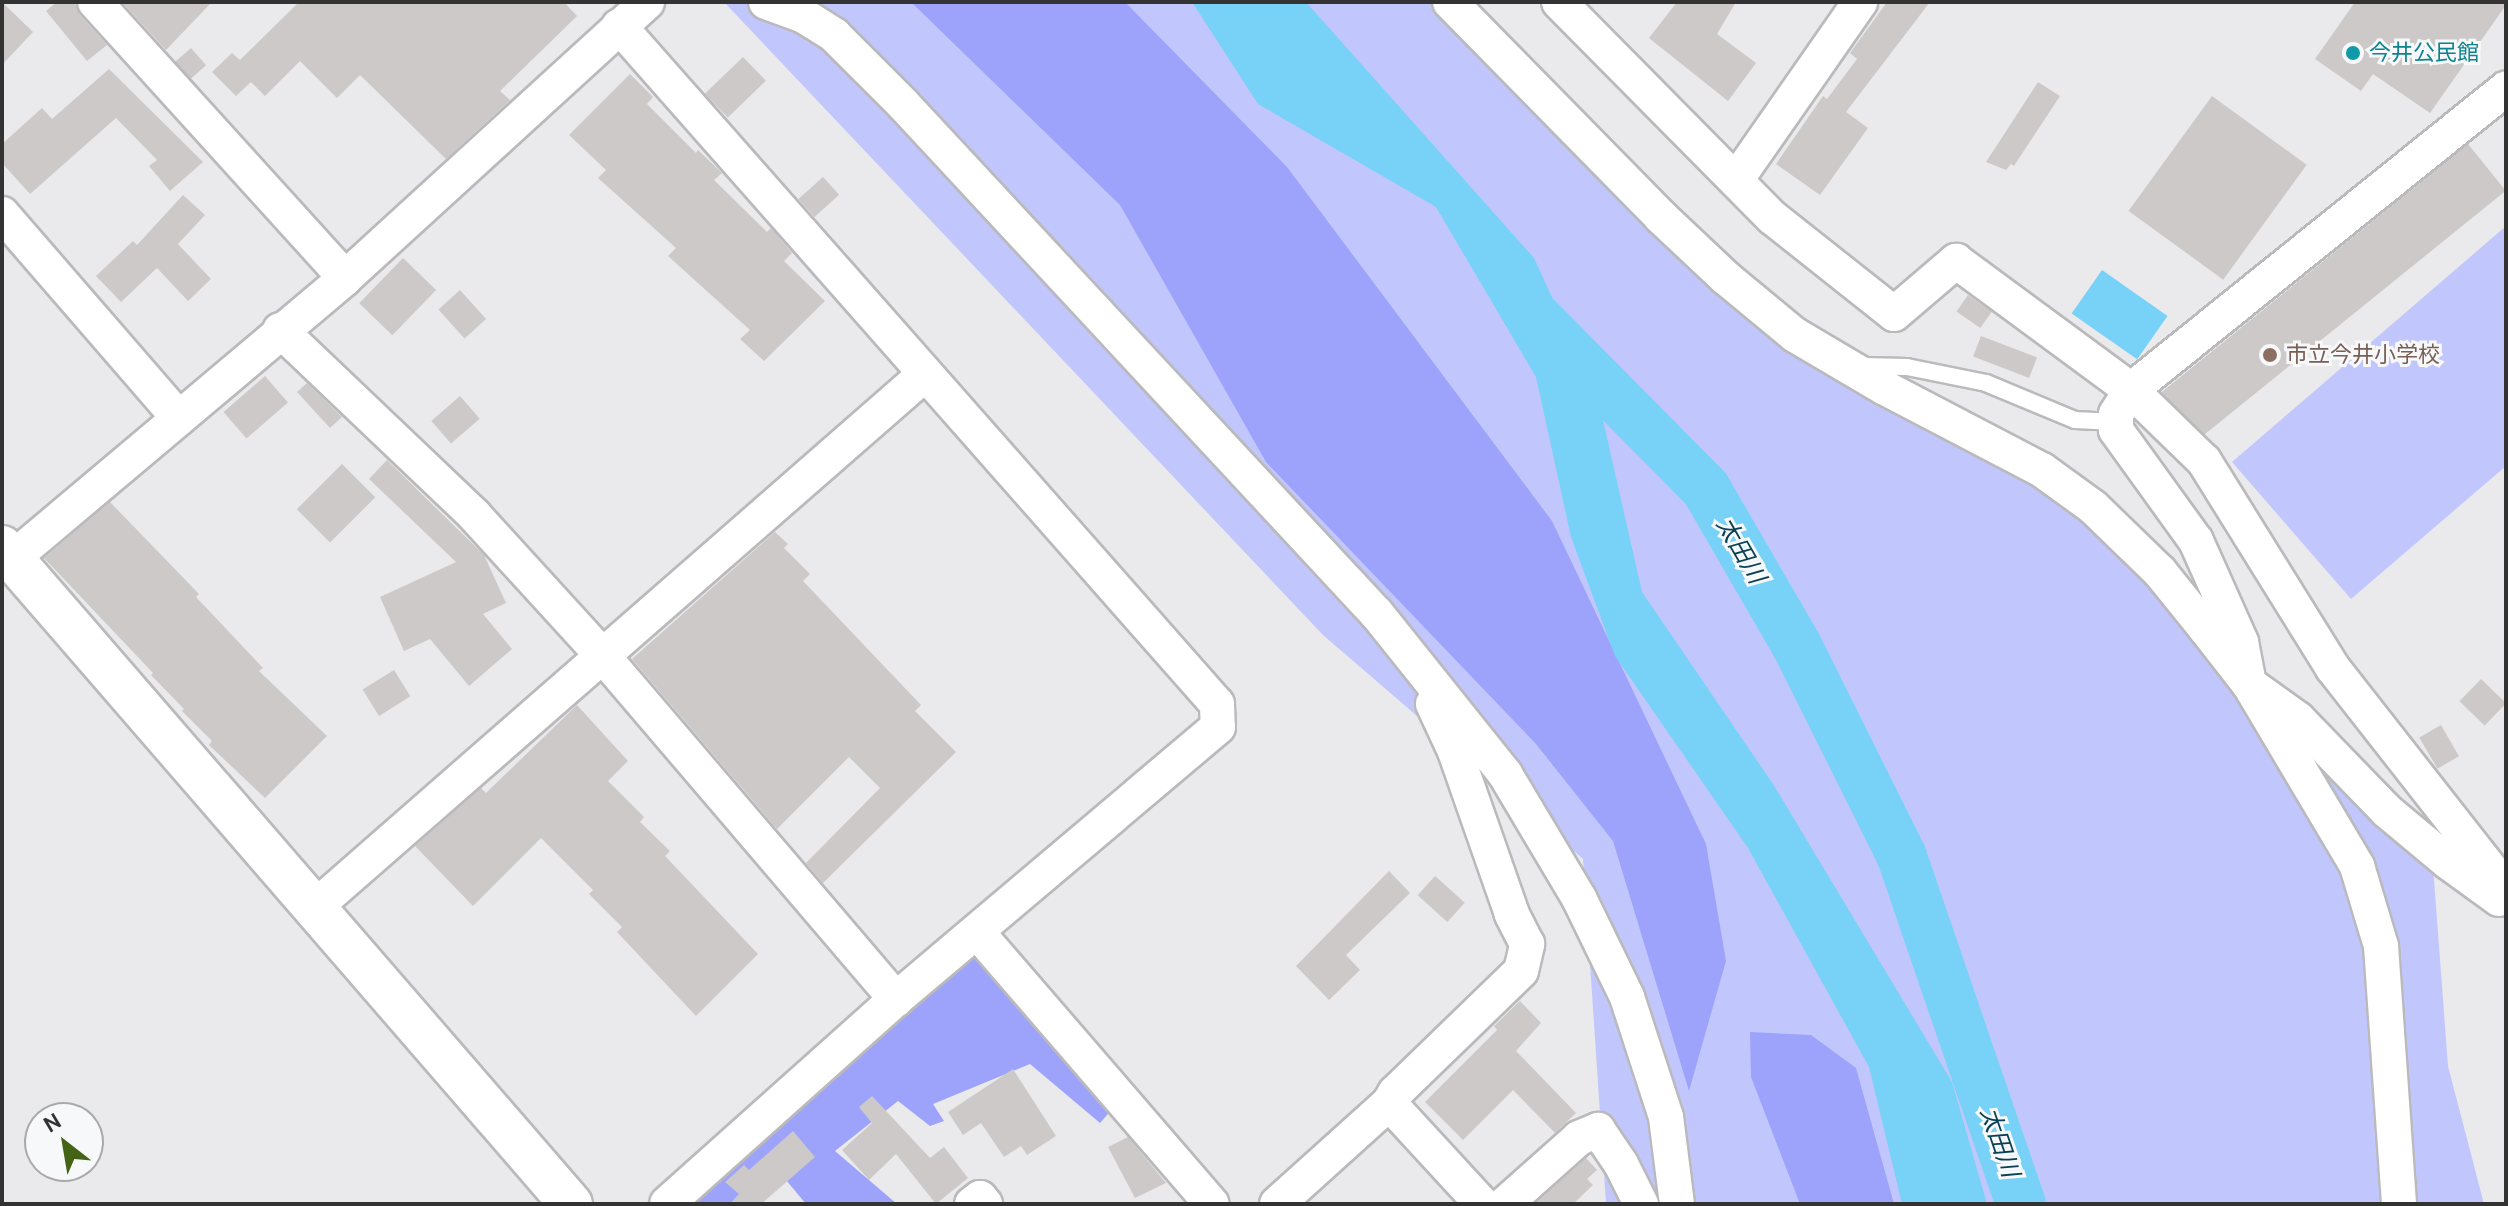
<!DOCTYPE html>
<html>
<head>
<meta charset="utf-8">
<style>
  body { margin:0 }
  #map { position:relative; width:2508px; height:1206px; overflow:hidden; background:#eaeaed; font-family:Cabin,"Noto Sans JP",sans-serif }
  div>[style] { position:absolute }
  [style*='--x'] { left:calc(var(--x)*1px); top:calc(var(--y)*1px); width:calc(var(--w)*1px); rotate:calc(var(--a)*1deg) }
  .green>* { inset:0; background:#c1c7fd }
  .forest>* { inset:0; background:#9da3fa }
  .water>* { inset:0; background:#78d1f6; transform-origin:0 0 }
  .river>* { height:50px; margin:-25px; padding:0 25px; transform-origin:25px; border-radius:25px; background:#78d1f6 }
  .building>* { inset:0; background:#ccc9c8; transform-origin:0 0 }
  .roads { filter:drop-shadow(2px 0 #bababd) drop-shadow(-2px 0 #bababd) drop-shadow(0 2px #bababd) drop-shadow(0 -2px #bababd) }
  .service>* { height:16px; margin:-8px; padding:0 8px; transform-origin:8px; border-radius:8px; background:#fff }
  .minor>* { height:34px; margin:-17px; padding:0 17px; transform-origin:17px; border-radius:17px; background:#fff }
  .tertiary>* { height:42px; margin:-21px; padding:0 21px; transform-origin:21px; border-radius:21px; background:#fff }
  .dots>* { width:22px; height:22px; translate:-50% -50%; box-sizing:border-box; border:4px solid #f7f8fa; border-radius:50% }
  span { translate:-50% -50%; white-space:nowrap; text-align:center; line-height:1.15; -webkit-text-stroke:6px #f7f8fa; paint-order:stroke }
  .culture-label { font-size:22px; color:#0d838f }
  .left { translate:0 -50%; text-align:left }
  .education-label { font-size:22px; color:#785e54 }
  .water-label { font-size:24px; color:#0a4153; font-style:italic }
  .frame { position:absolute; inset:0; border:4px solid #333334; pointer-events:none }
  .north { position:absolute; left:24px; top:1102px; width:80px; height:80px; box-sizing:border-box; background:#f7f8fa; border:2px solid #a9a9ab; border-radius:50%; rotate:329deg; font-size:22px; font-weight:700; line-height:32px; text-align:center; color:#333334 }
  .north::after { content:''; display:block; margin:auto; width:28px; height:36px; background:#446317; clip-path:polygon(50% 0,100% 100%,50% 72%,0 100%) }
</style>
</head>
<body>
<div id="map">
  <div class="green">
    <i style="clip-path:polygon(724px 2px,1457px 2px,1817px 348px,2093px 507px,2433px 866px,2448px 1066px,2484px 1204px,1606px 1204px,1583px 859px,1323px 635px)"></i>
    <i style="clip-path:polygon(2506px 226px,2506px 466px,2351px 599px,2232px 462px)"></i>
  </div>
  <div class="forest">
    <i style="clip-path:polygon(911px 2px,1125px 2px,1287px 167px,1552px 521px,1706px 844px,1726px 961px,1689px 1091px,1613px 841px,1536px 744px,1266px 462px,1120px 205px)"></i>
    <i style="clip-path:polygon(979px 949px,1121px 1099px,1100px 1123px,1030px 1064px,933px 1104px,944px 1121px,930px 1126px,898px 1101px,835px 1151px,897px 1204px,806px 1204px,781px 1174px,757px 1175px,730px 1204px,687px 1204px)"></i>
    <i style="clip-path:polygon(1750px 1032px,1811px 1035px,1856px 1068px,1894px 1204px,1800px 1204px,1751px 1077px)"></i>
  </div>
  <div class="water">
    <i style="clip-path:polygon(1192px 2px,1306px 2px,1534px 258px,1598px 398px,1642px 592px,1773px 784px,1952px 1082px,1987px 1204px,1902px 1204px,1869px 1067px,1748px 848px,1615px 656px,1571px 537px,1536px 377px,1436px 207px,1258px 104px)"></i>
    <i style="left:2102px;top:270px;width:80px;height:53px;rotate:35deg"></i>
  </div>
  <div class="river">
    <i style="--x:1534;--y:315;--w:245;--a:45.3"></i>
    <i style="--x:1706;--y:489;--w:181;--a:59.9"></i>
    <i style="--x:1797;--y:646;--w:236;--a:63.5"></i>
    <i style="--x:1902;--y:857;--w:367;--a:71.1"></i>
  </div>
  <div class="building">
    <i style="clip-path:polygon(2px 2px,33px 32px,2px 65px)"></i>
    <i style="clip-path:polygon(57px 2px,74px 2px,80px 15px,107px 45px,87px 61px,46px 11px)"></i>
    <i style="clip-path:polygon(122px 2px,212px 2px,166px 50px)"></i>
    <i style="clip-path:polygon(299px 2px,564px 2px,577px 16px,500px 91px,510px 100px,446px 159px,360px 75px,337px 98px,300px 61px,265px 96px,251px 82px,236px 96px,212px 72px,232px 53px,240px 60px)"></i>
    <i style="clip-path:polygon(1677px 2px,1736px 2px,1717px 34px,1756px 63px,1728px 101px,1649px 38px)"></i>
    <i style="clip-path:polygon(1887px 2px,1930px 2px,1846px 112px,1868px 128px,1820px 195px,1776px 164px,1823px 96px,1827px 99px,1857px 59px,1850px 53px)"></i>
    <i style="clip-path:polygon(2355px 2px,2506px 2px,2506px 5px,2430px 113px,2373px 74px,2361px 91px,2315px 59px)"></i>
    <i style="left:191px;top:48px;width:23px;height:21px;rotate:49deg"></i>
    <i style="left:743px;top:57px;width:33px;height:53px;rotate:46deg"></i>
    <i style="clip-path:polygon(109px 69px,203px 162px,170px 191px,149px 166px,157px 160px,116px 118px,30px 194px,2px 163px,2px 144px,42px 108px,52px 119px)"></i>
    <i style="clip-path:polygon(630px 74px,653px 97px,647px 104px,696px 153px,698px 150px,722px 173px,714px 180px,767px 232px,771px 228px,792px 253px,784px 261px,825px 301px,764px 361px,740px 339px,750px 330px,668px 256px,676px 248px,598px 178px,606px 170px,569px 135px)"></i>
    <i style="clip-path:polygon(2038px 82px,2060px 96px,2014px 166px,2011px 164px,2006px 170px,1986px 162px)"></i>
    <i style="left:2212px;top:96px;width:117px;height:142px;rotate:36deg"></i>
    <i style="left:2468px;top:144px;width:60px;height:394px;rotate:51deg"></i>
    <i style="left:823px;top:177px;width:24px;height:33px;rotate:48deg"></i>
    <i style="clip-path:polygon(183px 195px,205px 215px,178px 244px,211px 279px,188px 301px,157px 268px,121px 302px,96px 276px,133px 241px,137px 245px)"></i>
    <i style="left:403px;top:258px;width:46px;height:63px;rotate:44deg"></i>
    <i style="left:460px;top:290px;width:39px;height:29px;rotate:48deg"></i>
    <i style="left:1968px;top:295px;width:29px;height:20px;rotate:35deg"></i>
    <i style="left:1981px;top:336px;width:60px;height:22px;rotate:21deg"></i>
    <i style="left:265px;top:376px;width:35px;height:55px;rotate:49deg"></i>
    <i style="clip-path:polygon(307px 383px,342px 417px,330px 428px,297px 392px)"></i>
    <i style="left:460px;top:396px;width:30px;height:38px;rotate:49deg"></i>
    <i style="clip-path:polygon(387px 460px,484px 555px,506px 603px,483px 614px,512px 649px,469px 686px,430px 639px,404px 651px,380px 597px,456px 562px,369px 479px)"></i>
    <i style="left:342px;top:464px;width:47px;height:64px;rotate:45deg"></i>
    <i style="clip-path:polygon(110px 502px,199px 594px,196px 597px,263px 668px,259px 671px,327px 736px,265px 798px,209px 745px,212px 741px,182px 711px,184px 709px,151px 675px,153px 673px,44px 558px)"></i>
    <i style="clip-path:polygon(775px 532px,788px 544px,784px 548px,810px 574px,803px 581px,921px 705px,915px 711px,956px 752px,823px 883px,806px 863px,880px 788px,849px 757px,777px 829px,632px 659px)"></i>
    <i style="left:394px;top:670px;width:31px;height:37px;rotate:58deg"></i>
    <i style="left:2481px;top:679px;width:35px;height:31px;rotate:44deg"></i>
    <i style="clip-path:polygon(577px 705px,628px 761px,608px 781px,644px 817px,640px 822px,670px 851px,665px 856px,758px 954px,696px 1016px,617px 932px,622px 927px,589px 894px,593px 890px,541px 838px,473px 906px,415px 846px,481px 788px,486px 793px)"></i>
    <i style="left:2441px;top:725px;width:36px;height:25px;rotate:60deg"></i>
    <i style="clip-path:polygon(1389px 871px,1410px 893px,1346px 955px,1360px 970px,1329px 1000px,1296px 966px)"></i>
    <i style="left:1435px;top:876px;width:40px;height:26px;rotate:42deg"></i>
    <i style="clip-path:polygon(1520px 1001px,1541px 1023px,1516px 1051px,1576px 1113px,1555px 1133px,1513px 1090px,1463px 1140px,1425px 1102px,1497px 1030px,1494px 1026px)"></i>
    <i style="clip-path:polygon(1013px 1069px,1056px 1136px,1027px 1155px,1021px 1146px,1004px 1157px,981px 1123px,963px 1135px,948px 1112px)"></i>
    <i style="clip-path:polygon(872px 1096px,930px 1158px,944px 1147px,968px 1178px,936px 1204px,896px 1154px,869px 1180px,842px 1150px,872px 1123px,859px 1107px)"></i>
    <i style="clip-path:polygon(793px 1131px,815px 1157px,761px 1204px,730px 1204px,739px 1194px,725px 1182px,744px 1165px,749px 1170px)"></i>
    <i style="clip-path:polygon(1128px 1137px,1166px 1183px,1135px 1198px,1108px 1147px)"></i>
    <i style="clip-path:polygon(1586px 1158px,1597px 1170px,1587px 1179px,1593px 1185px,1573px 1204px,1535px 1204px)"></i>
  </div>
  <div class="roads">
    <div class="service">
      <i style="--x:1862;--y:366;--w:45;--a:1.3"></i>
      <i style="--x:1907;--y:367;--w:81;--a:11.4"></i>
      <i style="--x:1986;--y:383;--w:96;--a:22.6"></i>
      <i style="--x:2075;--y:420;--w:41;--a:2.8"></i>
    </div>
    <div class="minor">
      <i style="--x:95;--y:2;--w:372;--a:47.8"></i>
      <i style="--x:766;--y:2;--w:40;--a:20.2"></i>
      <i style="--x:804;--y:16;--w:36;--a:32"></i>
      <i style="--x:834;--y:35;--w:98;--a:45"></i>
      <i style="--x:903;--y:104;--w:696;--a:47.1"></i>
      <i style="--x:1377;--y:614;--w:205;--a:51.3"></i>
      <i style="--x:1505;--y:774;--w:144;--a:59.2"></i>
      <i style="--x:1579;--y:898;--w:110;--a:64.1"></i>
      <i style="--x:1627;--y:997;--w:126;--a:72"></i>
      <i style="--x:1666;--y:1117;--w:88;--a:82.8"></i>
      <i style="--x:1450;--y:2;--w:300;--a:45.5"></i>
      <i style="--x:1660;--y:216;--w:91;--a:43.2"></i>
      <i style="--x:1726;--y:278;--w:89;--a:39.6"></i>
      <i style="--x:1795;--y:335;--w:104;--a:30.5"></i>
      <i style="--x:1885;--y:388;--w:177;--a:27.6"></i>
      <i style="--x:2042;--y:470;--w:63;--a:36"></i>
      <i style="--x:2093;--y:507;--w:93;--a:44.1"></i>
      <i style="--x:2160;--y:572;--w:73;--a:51.1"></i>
      <i style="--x:2206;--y:629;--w:70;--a:52"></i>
      <i style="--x:2249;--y:684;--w:212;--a:59.3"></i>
      <i style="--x:2357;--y:866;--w:84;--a:73.3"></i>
      <i style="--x:2381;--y:946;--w:259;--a:86"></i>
      <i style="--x:1559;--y:2;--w:304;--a:45.3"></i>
      <i style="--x:1773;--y:218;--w:154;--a:38.4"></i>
      <i style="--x:1894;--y:314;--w:82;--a:-40.5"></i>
      <i style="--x:1956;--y:261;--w:217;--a:36.4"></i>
      <i style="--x:2131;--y:390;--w:102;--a:44.2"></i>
      <i style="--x:2204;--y:461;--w:243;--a:58.1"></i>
      <i style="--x:2332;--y:667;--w:282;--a:51.9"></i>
      <i style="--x:619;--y:26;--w:904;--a:48.59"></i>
      <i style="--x:1217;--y:704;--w:23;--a:88"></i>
      <i style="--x:1218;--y:727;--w:422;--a:139.8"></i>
      <i style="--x:896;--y:999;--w:307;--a:138.2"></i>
      <i style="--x:1736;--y:180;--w:217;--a:-55.1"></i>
      <i style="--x:2;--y:214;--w:270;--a:49.1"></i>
      <i style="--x:280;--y:330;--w:269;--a:43.6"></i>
      <i style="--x:475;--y:516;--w:188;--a:47.6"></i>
      <i style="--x:602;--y:655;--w:453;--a:49.5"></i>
      <i style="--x:13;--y:558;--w:434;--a:-40.1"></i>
      <i style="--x:345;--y:278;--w:409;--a:-42.4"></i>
      <i style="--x:2499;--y:899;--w:63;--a:-144"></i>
      <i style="--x:2448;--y:862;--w:80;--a:-140.1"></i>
      <i style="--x:2387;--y:811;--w:128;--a:-134.1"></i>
      <i style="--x:2298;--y:719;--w:60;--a:-144.5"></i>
      <i style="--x:2249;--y:684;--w:43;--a:-100.8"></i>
      <i style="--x:2241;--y:642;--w:111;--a:-114"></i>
      <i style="--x:2196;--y:541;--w:137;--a:-125.8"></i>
      <i style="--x:2116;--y:430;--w:16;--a:-90"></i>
      <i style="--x:2116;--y:414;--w:28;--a:-58"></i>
      <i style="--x:2131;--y:390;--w:481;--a:-38.8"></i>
      <i style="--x:314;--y:908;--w:811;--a:-41.15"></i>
      <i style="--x:977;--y:932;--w:359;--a:49.2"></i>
      <i style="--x:1389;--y:1103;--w:137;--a:47.4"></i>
      <i style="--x:972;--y:1204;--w:10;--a:-37"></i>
      <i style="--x:980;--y:1198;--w:8;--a:50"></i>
      <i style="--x:1277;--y:1204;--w:151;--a:-42"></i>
      <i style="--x:1389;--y:1103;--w:12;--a:-59"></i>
      <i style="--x:1395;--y:1093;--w:175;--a:-44.1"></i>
      <i style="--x:1521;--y:971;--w:28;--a:-77"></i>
      <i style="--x:1527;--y:944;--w:34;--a:-117"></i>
      <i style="--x:1512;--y:914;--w:173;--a:-109.3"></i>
      <i style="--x:1455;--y:751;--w:52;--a:-115.1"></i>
      <i style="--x:1505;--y:1204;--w:99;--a:-41.7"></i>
      <i style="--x:1579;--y:1138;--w:21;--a:-23"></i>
      <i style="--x:1598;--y:1130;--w:41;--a:55.9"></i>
      <i style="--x:1621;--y:1164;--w:45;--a:63.4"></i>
    </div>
    <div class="tertiary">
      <i style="--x:2;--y:547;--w:869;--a:49.11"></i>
    </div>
  </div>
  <div class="dots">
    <i style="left:2353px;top:53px;background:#0f9aa8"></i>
    <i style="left:2270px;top:355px;background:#8d6e63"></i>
  </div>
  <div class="culture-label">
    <span class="left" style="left:2369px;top:53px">今井公民館</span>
  </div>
  <div class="education-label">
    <span class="left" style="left:2286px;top:355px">市立今井小学校</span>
  </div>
  <div class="water-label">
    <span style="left:1741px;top:550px;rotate:60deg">太田川</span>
    <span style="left:2000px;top:1142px;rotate:71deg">太田川</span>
  </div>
  <div class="frame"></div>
  <div class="north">N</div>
</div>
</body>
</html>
